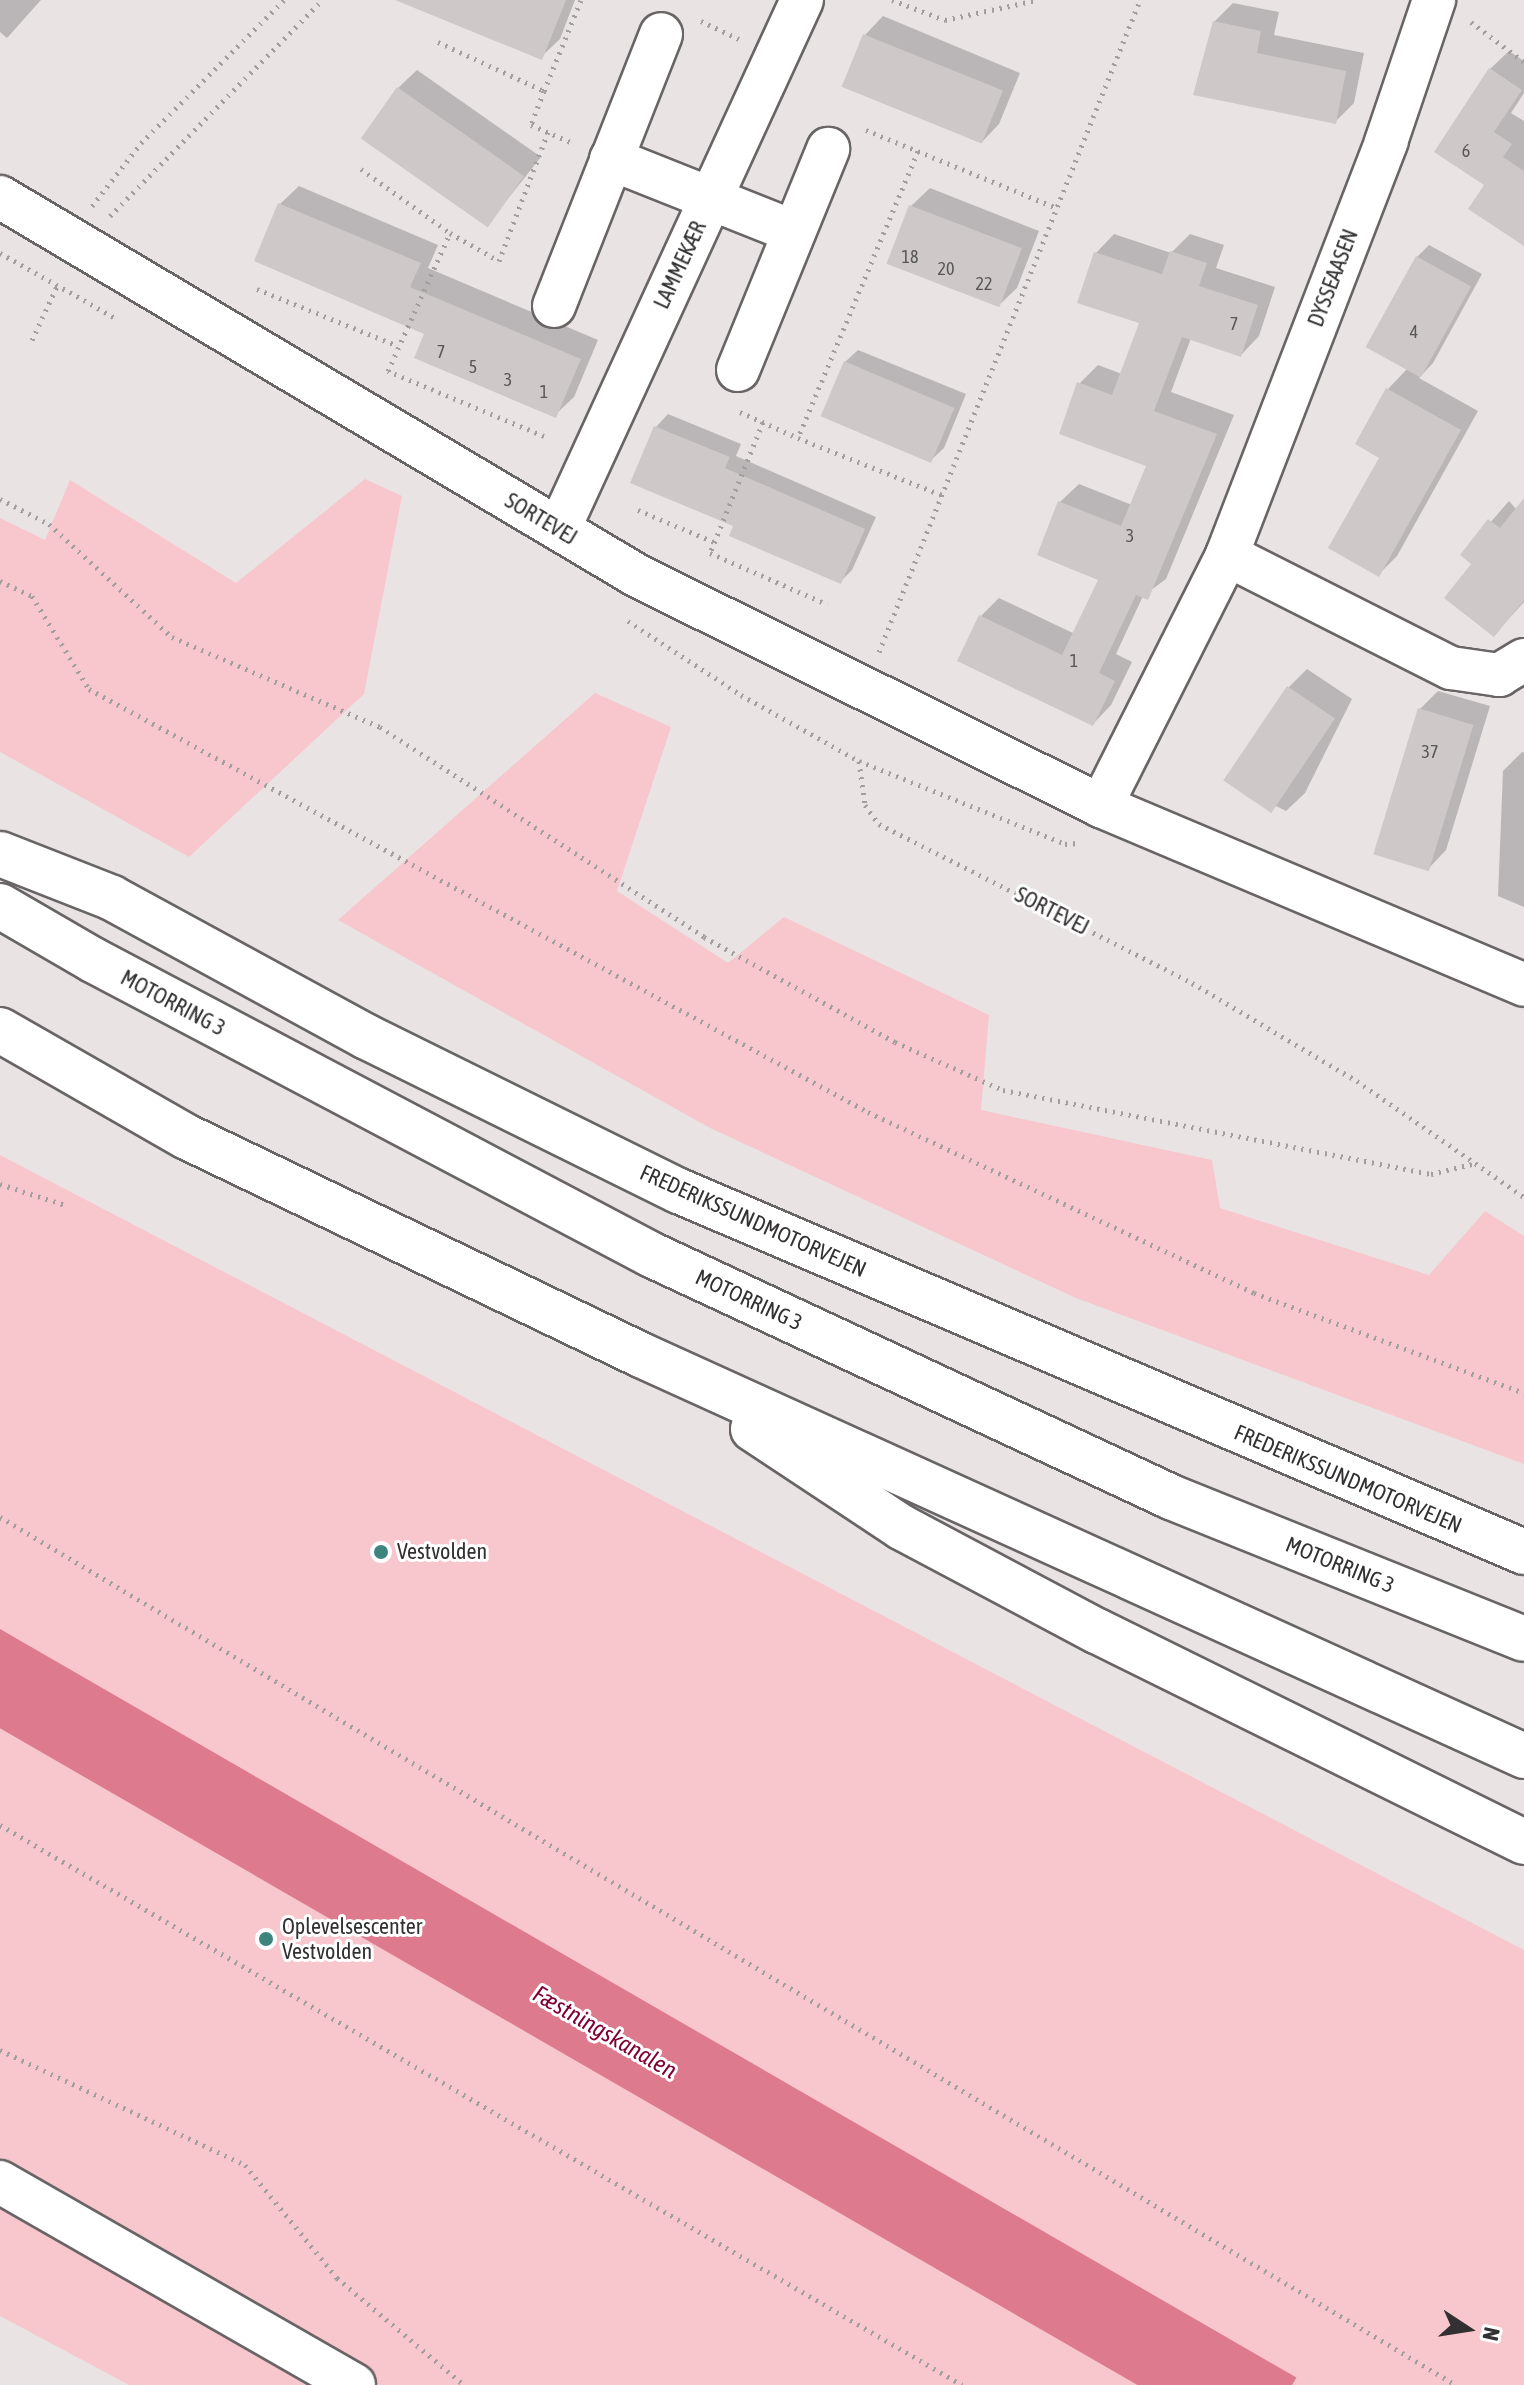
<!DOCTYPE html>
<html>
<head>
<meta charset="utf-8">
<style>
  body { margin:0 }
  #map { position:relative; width:1524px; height:2385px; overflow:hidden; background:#e9e3e4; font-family:"Asap Condensed",sans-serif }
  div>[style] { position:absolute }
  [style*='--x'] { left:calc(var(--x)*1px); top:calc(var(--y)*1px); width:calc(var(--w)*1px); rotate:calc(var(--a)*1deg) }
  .green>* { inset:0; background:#f8c7ce }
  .water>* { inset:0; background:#de7a8e; transform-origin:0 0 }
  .shadow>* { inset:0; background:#0003 }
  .building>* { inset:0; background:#cec8c9; transform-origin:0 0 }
  .path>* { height:5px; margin-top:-2.5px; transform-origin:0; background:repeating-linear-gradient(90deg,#a29d9e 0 2px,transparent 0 8px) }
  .roads { filter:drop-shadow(2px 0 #696465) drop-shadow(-2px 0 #696465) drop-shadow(0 2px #696465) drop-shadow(0 -2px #696465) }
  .minor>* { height:42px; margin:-21px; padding:0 21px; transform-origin:21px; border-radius:21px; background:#fff }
  .highway>* { height:44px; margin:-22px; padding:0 22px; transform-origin:22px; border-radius:22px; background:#fff }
  .dots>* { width:22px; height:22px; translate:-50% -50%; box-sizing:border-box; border:4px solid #fff; border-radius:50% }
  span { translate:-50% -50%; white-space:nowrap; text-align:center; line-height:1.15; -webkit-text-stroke:6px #fff; paint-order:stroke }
  .number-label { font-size:18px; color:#595656 }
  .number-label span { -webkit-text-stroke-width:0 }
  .street-label { font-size:22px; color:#323030 }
  .poi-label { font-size:22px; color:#323030 }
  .left { translate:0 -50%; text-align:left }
  .water-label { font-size:24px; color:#7f0033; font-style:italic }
  .north { position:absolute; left:1428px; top:2289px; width:80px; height:80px; -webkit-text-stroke:6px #fff; paint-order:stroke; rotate:102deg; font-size:22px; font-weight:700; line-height:32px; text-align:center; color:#323030 }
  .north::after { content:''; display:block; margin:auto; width:28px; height:36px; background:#323030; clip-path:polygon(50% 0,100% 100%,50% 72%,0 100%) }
</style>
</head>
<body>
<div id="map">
  <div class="green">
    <i style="clip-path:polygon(365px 479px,402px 496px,364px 694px,189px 857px,0 752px,0 518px,45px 540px,70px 480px,236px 583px)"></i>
    <i style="clip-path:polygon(595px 693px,671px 727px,617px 891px,728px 963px,784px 917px,989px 1015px,981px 1110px,1212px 1160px,1220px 1208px,1429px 1275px,1485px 1211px,1524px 1236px,1524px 1464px,1076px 1298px,710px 1128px,338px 920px)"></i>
    <i style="clip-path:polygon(0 1155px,1524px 1950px,1524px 2385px,129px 2385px,0 2316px)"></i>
  </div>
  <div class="water">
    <i style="left:0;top:1629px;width:1497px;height:86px;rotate:30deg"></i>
  </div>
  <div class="shadow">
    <i style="clip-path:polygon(0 0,41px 0,7px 38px,0 32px)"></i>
    <i style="clip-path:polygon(439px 0,575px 0,560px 39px,541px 57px)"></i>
    <i style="clip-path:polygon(1233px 3px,1279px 12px,1274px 35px,1364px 53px,1354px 103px,1335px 122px,1214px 22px)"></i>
    <i style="clip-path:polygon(883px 16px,1020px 73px,999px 124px,981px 143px,844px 86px,865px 35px)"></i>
    <i style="clip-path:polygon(1509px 51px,1524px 61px,1524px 93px,1511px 113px,1524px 121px,1524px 243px,1487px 184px,1490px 69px)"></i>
    <i style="clip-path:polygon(417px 70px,541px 157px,487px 225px,398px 88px)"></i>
    <i style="clip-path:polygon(299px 186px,438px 245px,428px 268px,598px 340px,574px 397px,555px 415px,280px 204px)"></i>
    <i style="clip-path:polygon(930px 188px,1039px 231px,1017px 288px,998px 306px,911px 206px)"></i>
    <i style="clip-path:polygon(1114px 234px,1171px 253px,1190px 234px,1224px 245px,1216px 268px,1275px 287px,1259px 336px,1241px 355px,1191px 338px,1171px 392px,1234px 415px,1166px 579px,1143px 596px,1116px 654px,1132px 662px,1111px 705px,1093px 724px,981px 616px,999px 598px,1075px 634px,1101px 579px,1060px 502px,1079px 484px,1132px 505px,1148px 465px,1079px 384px,1098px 365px,1122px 374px,1142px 322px,1096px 253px)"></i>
    <i style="clip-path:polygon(1429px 245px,1482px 274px,1433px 363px,1419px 378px,1478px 411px,1397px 556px,1379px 574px,1388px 389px,1408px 368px,1417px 257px)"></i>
    <i style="clip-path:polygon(858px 350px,966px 394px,944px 448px,931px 460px,845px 362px)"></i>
    <i style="clip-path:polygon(668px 414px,741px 444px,736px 456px,876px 517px,852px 570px,840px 582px,736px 524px,633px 482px,656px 427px)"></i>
    <i style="clip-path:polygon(1509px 501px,1517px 510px,1524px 501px,1524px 602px,1494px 635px,1474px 564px,1462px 555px)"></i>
    <i style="clip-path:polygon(1307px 669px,1352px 699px,1305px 793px,1286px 811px,1238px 787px,1289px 687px)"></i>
    <i style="clip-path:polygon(1438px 691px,1490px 706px,1446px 850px,1428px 869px,1420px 709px)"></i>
    <i style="clip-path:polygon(1522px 752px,1524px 753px,1524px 907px,1498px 896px,1503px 771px)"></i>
  </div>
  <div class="building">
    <i style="clip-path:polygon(395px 0,566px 0,542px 60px)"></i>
    <i style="clip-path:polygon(1213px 21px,1261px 31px,1257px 53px,1346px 71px,1336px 124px,1193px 95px)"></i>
    <i style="left:863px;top:34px;width:151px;height:57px;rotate:22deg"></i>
    <i style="clip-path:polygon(1489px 68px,1522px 90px,1494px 132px,1512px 144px,1503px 157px,1524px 171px,1524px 246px,1468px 209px,1484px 185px,1434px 152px)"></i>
    <i style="left:397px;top:87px;width:155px;height:63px;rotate:35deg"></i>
    <i style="clip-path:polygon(278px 203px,421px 263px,410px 287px,581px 359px,556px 418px,414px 358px,424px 334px,254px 261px)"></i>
    <i style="left:909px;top:205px;width:121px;height:63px;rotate:21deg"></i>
    <i style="clip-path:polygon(1170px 251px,1207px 263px,1199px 286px,1258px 305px,1241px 357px,1182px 337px,1154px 411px,1217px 434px,1148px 600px,1136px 595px,1099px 673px,1115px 681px,1093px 726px,957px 661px,979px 615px,1062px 655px,1098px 580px,1037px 555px,1058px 501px,1121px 526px,1146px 466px,1059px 434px,1077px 382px,1112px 395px,1139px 323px,1077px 303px,1094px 252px,1162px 274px)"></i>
    <i style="left:1416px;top:256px;width:63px;height:104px;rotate:29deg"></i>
    <i style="left:844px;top:361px;width:120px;height:60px;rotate:23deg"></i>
    <i style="clip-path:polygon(1386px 388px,1461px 430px,1379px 577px,1328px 548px,1379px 458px,1355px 444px)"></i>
    <i style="clip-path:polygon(654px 426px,730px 457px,725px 468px,865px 529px,841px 584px,729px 536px,733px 526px,630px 483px)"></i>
    <i style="clip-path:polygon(1524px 498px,1524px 600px,1494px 637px,1444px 598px,1471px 564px,1460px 555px,1488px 519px,1500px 528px)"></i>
    <i style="left:1287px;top:686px;width:58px;height:114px;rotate:34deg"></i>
    <i style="left:1418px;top:708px;width:58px;height:153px;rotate:17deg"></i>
  </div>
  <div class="path">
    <i style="--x:892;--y:0;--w:57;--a:20.7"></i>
    <i style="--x:945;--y:20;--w:94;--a:-12.3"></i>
    <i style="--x:701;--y:21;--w:42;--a:25.3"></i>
    <i style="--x:1471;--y:22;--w:66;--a:37"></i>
    <i style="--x:438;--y:42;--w:117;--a:24.8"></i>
    <i style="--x:544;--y:91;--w:98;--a:-67.9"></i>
    <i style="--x:544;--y:91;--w:36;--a:111"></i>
    <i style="--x:531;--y:125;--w:46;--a:23.2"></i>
    <i style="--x:866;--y:130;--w:206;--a:22.2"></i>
    <i style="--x:918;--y:151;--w:311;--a:112.7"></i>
    <i style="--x:798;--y:438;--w:155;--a:21.6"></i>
    <i style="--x:361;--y:169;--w:110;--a:35.7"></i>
    <i style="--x:92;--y:206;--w:80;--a:-52.1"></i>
    <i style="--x:141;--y:143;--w:202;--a:-45"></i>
    <i style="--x:110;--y:216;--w:303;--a:-45.5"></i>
    <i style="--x:0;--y:253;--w:134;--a:29.4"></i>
    <i style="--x:257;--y:289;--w:152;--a:22"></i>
    <i style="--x:32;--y:340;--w:62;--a:-65.1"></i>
    <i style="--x:740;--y:412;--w:64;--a:24.1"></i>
    <i style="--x:763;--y:422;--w:141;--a:112"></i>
    <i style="--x:710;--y:553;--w:128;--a:23.6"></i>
    <i style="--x:544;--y:436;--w:169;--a:-157.4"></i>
    <i style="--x:388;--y:371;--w:151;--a:-65.8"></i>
    <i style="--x:450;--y:233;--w:56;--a:29.7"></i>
    <i style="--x:499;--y:261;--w:138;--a:-69.2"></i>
    <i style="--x:0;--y:499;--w:55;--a:27"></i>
    <i style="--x:49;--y:524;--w:167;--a:42.6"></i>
    <i style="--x:172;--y:637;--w:227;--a:23.4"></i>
    <i style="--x:380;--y:727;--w:386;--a:32.9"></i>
    <i style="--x:704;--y:937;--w:218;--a:28.8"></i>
    <i style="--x:895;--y:1042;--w:118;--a:24"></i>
    <i style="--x:1003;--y:1090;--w:436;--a:11.1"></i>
    <i style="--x:1431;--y:1174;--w:46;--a:-13.7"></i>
    <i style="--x:638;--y:510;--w:82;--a:22.8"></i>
    <i style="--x:0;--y:581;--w:35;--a:25"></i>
    <i style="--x:32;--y:596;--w:109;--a:58.5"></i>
    <i style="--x:89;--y:689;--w:886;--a:28.5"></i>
    <i style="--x:868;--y:1112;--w:426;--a:25.1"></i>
    <i style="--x:1254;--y:1293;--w:288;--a:20.3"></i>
    <i style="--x:628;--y:621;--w:135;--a:33.2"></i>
    <i style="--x:741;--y:695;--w:135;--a:29.2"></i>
    <i style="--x:859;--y:761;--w:222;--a:21.9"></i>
    <i style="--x:1065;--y:844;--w:14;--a:-4"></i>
    <i style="--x:879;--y:652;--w:702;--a:-68.18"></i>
    <i style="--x:859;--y:761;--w:44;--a:82.2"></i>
    <i style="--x:865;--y:805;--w:24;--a:54"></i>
    <i style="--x:879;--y:824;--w:351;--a:26.9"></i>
    <i style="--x:1192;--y:983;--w:192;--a:30.7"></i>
    <i style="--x:1357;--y:1081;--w:203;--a:34.8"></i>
    <i style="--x:0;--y:1184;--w:68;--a:17.9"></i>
    <i style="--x:0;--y:1517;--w:1695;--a:30.8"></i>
    <i style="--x:0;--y:1825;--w:1113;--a:30.2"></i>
    <i style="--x:0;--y:2050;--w:271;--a:25.1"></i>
    <i style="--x:245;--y:2165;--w:146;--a:50.8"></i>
    <i style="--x:337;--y:2278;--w:166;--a:40.1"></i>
  </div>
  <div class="roads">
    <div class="minor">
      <i style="--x:611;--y:159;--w:197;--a:21.7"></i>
      <i style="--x:0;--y:197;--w:740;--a:30.72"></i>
      <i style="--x:636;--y:575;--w:519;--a:26.42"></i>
      <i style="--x:1101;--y:806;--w:459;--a:22.9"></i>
      <i style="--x:554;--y:306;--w:292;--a:-68.5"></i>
      <i style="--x:738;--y:370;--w:239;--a:-67.8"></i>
      <i style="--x:559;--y:529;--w:582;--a:-65.33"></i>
      <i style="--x:1227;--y:555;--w:251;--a:26.8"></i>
      <i style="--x:1451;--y:668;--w:49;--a:8.3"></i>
      <i style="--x:1499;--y:675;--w:29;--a:-31"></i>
      <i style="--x:1101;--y:806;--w:281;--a:-63.3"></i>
      <i style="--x:1227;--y:555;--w:443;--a:-68.9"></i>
      <i style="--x:1386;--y:142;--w:150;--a:-71.3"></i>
      <i style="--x:0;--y:2182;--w:408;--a:29.8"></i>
    </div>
    <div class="highway">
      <i style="--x:0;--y:854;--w:120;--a:21.4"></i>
      <i style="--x:112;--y:898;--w:290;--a:28.6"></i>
      <i style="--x:367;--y:1037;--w:348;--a:26.3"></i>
      <i style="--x:679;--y:1191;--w:919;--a:23.13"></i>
      <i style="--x:0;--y:906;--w:108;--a:30.1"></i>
      <i style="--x:93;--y:960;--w:632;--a:27.82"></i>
      <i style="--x:652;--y:1255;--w:573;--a:25"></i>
      <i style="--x:1171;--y:1497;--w:380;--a:21.9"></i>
      <i style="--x:0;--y:1030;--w:215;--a:29.8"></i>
      <i style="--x:187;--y:1137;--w:504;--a:25.65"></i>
      <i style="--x:641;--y:1355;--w:970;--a:24.42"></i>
      <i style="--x:753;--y:1429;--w:178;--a:33.5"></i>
      <i style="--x:901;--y:1527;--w:222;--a:28"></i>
      <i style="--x:1097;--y:1631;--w:476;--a:26.3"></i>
    </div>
  </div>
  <div class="dots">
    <i style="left:381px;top:1552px;background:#3d847e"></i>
    <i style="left:266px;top:1939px;background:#3d847e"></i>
  </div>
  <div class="number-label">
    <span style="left:1466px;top:151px">6</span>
    <span style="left:910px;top:257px">18</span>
    <span style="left:946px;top:269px">20</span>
    <span style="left:984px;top:284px">22</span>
    <span style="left:1234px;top:324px">7</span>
    <span style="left:1414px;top:332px">4</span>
    <span style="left:441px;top:352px">7</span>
    <span style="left:473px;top:367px">5</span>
    <span style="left:508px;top:380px">3</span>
    <span style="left:544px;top:392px">1</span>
    <span style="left:1130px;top:536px">3</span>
    <span style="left:1074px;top:661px">1</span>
    <span style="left:1430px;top:752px">37</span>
  </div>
  <div class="street-label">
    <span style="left:680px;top:265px;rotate:-65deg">LAMMEKÆR</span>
    <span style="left:1333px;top:278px;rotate:-69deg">DYSSEAASEN</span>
    <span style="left:541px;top:519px;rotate:31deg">SORTEVEJ</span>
    <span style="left:1052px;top:911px;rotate:27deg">SORTEVEJ</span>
    <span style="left:173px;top:1003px;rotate:28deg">MOTORRING 3</span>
    <span style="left:753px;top:1221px;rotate:24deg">FREDERIKSSUNDMOTORVEJEN</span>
    <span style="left:749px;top:1300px;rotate:25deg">MOTORRING 3</span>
    <span style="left:1348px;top:1479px;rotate:23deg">FREDERIKSSUNDMOTORVEJEN</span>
    <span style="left:1340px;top:1565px;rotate:22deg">MOTORRING 3</span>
  </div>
  <div class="poi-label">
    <span class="left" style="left:397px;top:1552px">Vestvolden</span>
    <span class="left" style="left:282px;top:1939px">Oplevelsescenter<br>Vestvolden</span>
  </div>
  <div class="water-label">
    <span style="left:605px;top:2032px;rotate:30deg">Fæstningskanalen</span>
  </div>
  <div class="north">N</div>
</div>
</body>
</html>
